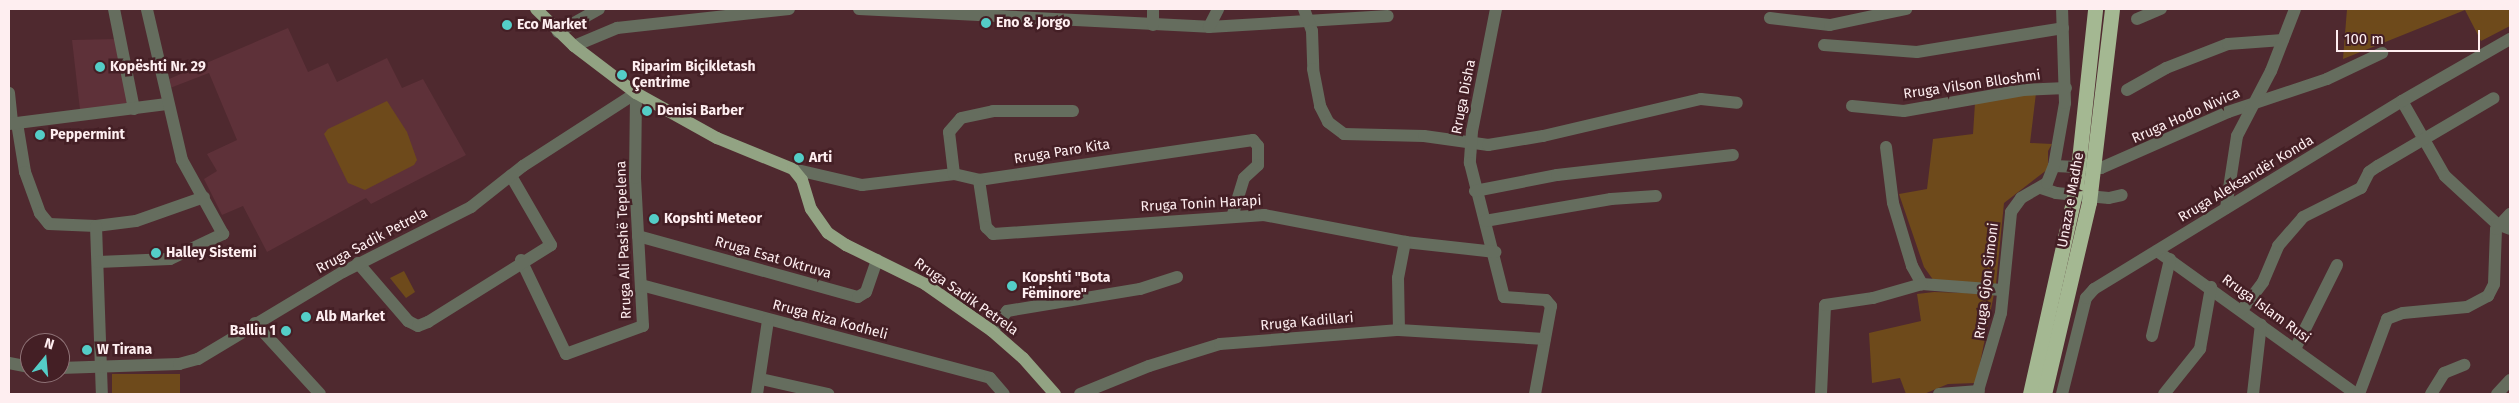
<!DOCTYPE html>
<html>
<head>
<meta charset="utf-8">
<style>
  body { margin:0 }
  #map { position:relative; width:2519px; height:403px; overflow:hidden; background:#4f292f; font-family:"Fira Sans",sans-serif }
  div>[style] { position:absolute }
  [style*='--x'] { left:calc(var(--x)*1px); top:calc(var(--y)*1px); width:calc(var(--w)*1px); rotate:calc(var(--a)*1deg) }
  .built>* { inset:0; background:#5e3139 }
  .green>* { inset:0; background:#6e4a1b; transform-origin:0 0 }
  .minor>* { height:12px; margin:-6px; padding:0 6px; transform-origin:6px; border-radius:6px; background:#656d5e }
  .major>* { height:12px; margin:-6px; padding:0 6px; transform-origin:6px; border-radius:6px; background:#92a383 }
  .highway>* { height:15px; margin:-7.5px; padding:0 7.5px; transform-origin:7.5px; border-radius:7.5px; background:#a4b892 }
  .dots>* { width:14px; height:14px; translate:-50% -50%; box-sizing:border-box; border:2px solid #441f25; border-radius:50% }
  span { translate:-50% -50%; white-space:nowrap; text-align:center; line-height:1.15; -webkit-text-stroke:5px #441f25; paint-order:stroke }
  .poi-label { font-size:14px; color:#feeef0; font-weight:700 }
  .left { translate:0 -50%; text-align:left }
  .right { translate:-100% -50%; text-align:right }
  .street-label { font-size:14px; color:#feeef0 }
  .frame { position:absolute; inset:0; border:10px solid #feeef0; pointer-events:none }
  .north { position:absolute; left:20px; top:333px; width:50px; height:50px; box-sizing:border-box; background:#441f25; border:1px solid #8e7276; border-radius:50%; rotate:17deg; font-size:14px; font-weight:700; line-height:20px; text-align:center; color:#feeef0 }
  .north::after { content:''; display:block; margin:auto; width:18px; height:22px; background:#54cdc7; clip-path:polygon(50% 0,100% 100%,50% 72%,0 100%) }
  .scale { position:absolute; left:2336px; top:30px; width:144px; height:22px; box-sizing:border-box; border:2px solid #feeef0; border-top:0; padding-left:6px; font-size:15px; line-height:18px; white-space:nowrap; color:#feeef0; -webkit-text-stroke:4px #441f25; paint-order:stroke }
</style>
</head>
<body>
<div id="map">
  <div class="built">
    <i style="clip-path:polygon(288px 28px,308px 72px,328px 63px,337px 82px,387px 58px,402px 88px,423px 79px,466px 155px,371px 204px,366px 198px,267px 252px,243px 206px,222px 215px,204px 179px,217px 171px,207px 154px,237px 140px,209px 73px,170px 88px,169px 79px)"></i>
    <i style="clip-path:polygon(116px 39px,130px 104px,80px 110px,72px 40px)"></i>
  </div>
  <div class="green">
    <i style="clip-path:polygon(2347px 9px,2510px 9px,2510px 26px,2481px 41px,2465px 10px,2343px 59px)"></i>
    <i style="clip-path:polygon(2036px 93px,2030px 143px,2052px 144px,2048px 151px,2048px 169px,2004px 203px,1996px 284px,1934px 281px,1924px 267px,1899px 194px,1927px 189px,1933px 139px,1973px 134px,1975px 103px)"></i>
    <i style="clip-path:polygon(387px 101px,407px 132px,417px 160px,414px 165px,365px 190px,348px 183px,324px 134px,328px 129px)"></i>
    <i style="clip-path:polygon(404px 271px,415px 292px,406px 298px,390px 278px)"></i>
    <i style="clip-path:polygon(1934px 292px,1994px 294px,1976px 383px,1948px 384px,1924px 394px,1906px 394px,1900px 378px,1872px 383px,1869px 333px,1921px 321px,1917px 294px)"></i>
    <i style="left:112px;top:374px;width:68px;height:20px"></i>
  </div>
  <div class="minor">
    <i style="--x:114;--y:9;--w:102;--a:78.7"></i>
    <i style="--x:859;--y:9;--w:350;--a:2.9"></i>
    <i style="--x:1209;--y:27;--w:179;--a:-3.5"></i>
    <i style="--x:1304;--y:9;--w:23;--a:70"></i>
    <i style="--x:1312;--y:31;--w:38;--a:88"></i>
    <i style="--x:1313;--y:69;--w:38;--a:79"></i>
    <i style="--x:1320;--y:106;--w:18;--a:63"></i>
    <i style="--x:1328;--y:122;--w:20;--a:37"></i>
    <i style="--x:1344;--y:134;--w:80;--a:1.4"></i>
    <i style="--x:1424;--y:136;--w:65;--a:8"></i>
    <i style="--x:1488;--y:145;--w:56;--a:-9.3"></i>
    <i style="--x:1543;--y:136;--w:162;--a:-13.2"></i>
    <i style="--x:1701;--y:99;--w:36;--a:6"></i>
    <i style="--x:1496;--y:9;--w:124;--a:101.1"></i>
    <i style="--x:1472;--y:131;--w:32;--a:94"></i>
    <i style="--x:1470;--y:163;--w:138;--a:75.8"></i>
    <i style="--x:1504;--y:297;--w:42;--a:4.1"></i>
    <i style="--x:1546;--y:300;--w:8;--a:50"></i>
    <i style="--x:1551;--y:306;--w:89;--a:100.3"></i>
    <i style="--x:1770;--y:18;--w:60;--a:6.7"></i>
    <i style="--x:1830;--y:25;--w:78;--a:-11.9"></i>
    <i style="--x:2137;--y:19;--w:26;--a:-23"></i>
    <i style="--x:1153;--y:25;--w:16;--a:-90"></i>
    <i style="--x:1209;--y:27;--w:20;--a:-63"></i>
    <i style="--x:558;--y:32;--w:47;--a:-29.3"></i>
    <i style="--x:1824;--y:45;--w:93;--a:4.3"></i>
    <i style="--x:1917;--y:52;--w:148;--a:-9.3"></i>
    <i style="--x:574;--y:46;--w:47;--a:-22.7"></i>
    <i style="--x:617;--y:28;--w:173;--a:-6.3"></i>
    <i style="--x:2127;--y:90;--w:45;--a:-29.4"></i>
    <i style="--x:2166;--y:68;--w:66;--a:-21.2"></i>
    <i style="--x:2228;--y:44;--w:55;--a:-4.2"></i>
    <i style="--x:9;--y:93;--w:30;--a:84"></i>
    <i style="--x:2402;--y:101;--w:86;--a:60.2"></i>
    <i style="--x:2445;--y:176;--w:71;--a:42.7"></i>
    <i style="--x:2497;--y:224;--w:14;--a:21"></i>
    <i style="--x:1852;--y:106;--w:52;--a:5.5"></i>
    <i style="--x:1904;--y:111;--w:121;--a:-10"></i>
    <i style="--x:2023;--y:90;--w:43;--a:-2.7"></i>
    <i style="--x:17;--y:123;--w:50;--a:80.7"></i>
    <i style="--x:25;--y:172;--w:44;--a:69.9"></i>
    <i style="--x:40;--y:213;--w:14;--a:51"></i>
    <i style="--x:49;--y:224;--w:47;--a:2.4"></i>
    <i style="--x:96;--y:226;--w:40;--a:-7.1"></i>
    <i style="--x:136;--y:221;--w:72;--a:-19.4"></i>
    <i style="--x:9;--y:124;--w:159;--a:-7.2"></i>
    <i style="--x:1886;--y:147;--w:56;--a:82.9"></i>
    <i style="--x:1893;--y:203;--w:66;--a:73.2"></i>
    <i style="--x:1912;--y:266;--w:21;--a:61"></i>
    <i style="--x:1922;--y:284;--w:80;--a:4.3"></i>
    <i style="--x:2054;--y:166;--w:47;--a:2.4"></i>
    <i style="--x:2101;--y:168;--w:139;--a:-23.8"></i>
    <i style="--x:2228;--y:112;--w:104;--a:-18.4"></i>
    <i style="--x:2327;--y:79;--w:61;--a:-25.3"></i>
    <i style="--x:793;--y:169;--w:71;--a:13.1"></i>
    <i style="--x:862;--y:185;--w:93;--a:-6.8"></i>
    <i style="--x:954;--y:174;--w:26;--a:13"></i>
    <i style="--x:979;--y:180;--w:277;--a:-8.3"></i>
    <i style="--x:1253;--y:140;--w:8;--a:50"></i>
    <i style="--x:1258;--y:146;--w:19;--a:90"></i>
    <i style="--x:1258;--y:165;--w:19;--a:137"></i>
    <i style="--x:1244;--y:178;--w:39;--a:107"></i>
    <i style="--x:954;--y:174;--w:42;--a:-96.8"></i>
    <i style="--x:949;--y:132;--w:18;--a:-49"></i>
    <i style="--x:961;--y:118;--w:33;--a:-12"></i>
    <i style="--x:993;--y:111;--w:80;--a:0"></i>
    <i style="--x:979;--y:180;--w:48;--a:81.5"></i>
    <i style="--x:986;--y:227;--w:10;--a:45"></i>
    <i style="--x:993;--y:234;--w:272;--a:-4"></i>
    <i style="--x:1264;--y:215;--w:144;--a:10.8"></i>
    <i style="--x:1405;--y:242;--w:91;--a:6.3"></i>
    <i style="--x:2041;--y:188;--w:16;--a:18"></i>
    <i style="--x:2056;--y:193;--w:53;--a:5.4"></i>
    <i style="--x:2109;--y:198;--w:13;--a:-13"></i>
    <i style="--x:1475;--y:191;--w:84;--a:-11"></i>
    <i style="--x:1557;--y:175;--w:177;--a:-6.5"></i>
    <i style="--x:2226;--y:208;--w:73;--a:-81.3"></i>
    <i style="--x:2237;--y:136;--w:73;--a:-62.4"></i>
    <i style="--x:2271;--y:71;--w:66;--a:-68.8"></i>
    <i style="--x:1485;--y:221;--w:128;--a:-9.9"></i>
    <i style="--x:1611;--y:199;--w:45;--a:-3.8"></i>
    <i style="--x:96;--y:226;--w:168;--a:88"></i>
    <i style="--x:638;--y:236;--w:228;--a:15.5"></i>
    <i style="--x:858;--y:297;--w:9;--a:-32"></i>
    <i style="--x:866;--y:292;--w:34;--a:-71"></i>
    <i style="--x:2157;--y:251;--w:245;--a:35.7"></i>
    <i style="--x:521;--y:260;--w:104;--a:64.4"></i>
    <i style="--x:566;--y:354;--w:82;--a:-20"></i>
    <i style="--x:643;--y:326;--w:148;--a:-93.1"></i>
    <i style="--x:635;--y:178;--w:85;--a:-89.3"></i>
    <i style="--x:98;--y:262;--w:72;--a:-2.4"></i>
    <i style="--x:170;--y:259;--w:59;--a:-25.3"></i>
    <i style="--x:223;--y:234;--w:85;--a:-119"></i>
    <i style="--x:182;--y:160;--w:155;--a:-103.1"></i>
    <i style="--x:358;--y:263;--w:77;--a:49.2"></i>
    <i style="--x:408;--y:321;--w:11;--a:27"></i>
    <i style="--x:418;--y:326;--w:11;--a:-22"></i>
    <i style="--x:428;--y:322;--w:145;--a:-32"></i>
    <i style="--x:551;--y:245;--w:80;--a:-120.1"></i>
    <i style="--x:641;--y:285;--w:361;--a:14.9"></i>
    <i style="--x:990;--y:378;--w:21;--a:49"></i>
    <i style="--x:2242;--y:310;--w:35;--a:-53"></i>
    <i style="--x:2263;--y:282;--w:39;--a:-67"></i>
    <i style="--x:2278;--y:246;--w:38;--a:-49"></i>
    <i style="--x:2303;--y:217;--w:65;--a:-26.6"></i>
    <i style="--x:2361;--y:188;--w:18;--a:-63"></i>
    <i style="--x:2369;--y:172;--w:11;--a:-34"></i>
    <i style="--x:2378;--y:166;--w:134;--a:-30.4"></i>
    <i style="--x:255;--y:323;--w:96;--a:47.5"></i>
    <i style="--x:1399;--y:330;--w:52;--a:-91.1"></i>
    <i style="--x:1398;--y:278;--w:37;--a:-79"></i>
    <i style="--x:992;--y:331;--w:25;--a:-53"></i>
    <i style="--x:1007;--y:311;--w:135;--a:-9.4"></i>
    <i style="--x:1140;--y:289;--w:39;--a:-18"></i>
    <i style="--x:2152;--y:336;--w:79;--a:-76.8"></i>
    <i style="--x:2295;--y:349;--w:94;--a:-63.4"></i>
    <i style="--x:9;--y:363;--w:21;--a:11"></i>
    <i style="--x:60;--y:368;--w:119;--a:-1.9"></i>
    <i style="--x:179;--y:364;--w:20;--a:-15"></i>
    <i style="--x:198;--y:359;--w:169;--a:-31"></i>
    <i style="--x:343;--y:272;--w:144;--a:-26.9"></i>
    <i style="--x:471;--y:207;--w:66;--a:-38.3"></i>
    <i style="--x:523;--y:166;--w:135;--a:-32.9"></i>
    <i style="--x:761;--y:379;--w:69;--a:12.6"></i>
    <i style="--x:757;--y:394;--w:75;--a:-81.5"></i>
    <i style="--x:1080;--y:394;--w:74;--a:-22.1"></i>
    <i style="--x:1149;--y:366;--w:74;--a:-17.2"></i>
    <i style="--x:1220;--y:344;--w:180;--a:-4.5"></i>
    <i style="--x:1399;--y:330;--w:146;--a:3.5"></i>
    <i style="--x:1821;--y:394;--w:89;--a:-87.4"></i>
    <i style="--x:1825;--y:305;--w:49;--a:-8.3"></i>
    <i style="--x:1873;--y:298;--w:51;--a:-15.9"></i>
    <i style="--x:1939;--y:394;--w:40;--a:-4.3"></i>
    <i style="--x:1977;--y:394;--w:84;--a:-73.5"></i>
    <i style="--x:2001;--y:313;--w:101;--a:-84.3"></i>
    <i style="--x:2011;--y:212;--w:17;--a:-54"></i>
    <i style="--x:2021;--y:198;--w:30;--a:-30"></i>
    <i style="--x:2047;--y:183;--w:18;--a:-68"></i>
    <i style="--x:2054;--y:166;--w:64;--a:-80.1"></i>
    <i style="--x:2065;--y:103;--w:94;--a:-91.8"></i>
    <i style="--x:2062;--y:394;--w:99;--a:-76"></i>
    <i style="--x:2086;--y:298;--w:12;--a:-48"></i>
    <i style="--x:2094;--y:289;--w:361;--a:-31.4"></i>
    <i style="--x:2402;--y:101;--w:125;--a:-29.9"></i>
    <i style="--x:2164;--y:394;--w:58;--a:-51.3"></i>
    <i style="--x:2200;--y:349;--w:63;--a:-79.9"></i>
    <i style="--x:2253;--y:394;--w:70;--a:-83.5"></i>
    <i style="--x:2359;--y:394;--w:80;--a:-69.5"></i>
    <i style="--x:2387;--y:319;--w:17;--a:-21"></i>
    <i style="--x:2403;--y:313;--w:64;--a:-5.4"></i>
    <i style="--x:2467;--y:307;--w:24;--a:-28"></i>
    <i style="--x:2488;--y:296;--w:13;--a:-63"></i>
    <i style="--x:2494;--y:284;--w:55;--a:-87.9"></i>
    <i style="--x:2496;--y:229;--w:21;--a:-47"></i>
    <i style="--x:2431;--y:394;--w:25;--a:-58"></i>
    <i style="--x:2444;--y:373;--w:22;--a:-22"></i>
    <i style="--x:2497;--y:394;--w:19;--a:-47"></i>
  </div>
  <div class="major">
    <i style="--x:536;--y:9;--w:53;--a:44.2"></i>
    <i style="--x:574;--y:46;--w:78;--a:37.2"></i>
    <i style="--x:636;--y:93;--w:93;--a:29.1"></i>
    <i style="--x:717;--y:138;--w:82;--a:22.2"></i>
    <i style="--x:793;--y:169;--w:14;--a:51"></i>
    <i style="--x:802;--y:180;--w:30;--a:73"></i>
    <i style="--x:811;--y:209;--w:29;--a:55"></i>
    <i style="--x:828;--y:233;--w:22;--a:34"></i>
    <i style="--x:846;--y:245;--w:88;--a:26.3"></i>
    <i style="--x:925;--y:284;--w:82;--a:35"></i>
    <i style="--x:992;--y:331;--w:41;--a:41.1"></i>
    <i style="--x:1023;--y:358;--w:48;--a:48.4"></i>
  </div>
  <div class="highway">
    <i style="--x:2030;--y:394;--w:211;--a:-77.4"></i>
    <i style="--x:2076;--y:188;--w:180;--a:-83.9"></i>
    <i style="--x:2044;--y:394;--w:197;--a:-76.8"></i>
    <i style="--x:2089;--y:202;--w:194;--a:-83.2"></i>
  </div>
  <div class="dots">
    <i style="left:986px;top:23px;background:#54cdc7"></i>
    <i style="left:507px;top:25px;background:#54cdc7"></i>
    <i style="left:100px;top:67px;background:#54cdc7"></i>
    <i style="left:622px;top:75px;background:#54cdc7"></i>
    <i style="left:647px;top:111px;background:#54cdc7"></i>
    <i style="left:40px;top:135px;background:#54cdc7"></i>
    <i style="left:799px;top:158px;background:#54cdc7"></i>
    <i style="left:654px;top:219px;background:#54cdc7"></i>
    <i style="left:156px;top:253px;background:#54cdc7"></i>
    <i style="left:1012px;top:286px;background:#54cdc7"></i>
    <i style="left:306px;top:317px;background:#54cdc7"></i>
    <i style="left:286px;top:331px;background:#54cdc7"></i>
    <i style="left:87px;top:350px;background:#54cdc7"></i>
  </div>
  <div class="poi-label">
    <span class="left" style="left:996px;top:23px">Eno &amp; Jorgo</span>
    <span class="left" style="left:517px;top:25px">Eco Market</span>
    <span class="left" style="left:110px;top:67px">Kopështi Nr. 29</span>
    <span class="left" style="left:632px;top:75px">Riparim Biçikletash<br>Çentrime</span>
    <span class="left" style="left:657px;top:111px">Denisi Barber</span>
    <span class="left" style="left:50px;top:135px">Peppermint</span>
    <span class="left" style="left:809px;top:158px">Arti</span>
    <span class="left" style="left:664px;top:219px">Kopshti Meteor</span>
    <span class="left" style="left:166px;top:253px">Halley Sistemi</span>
    <span class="left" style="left:1022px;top:286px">Kopshti "Bota<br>Fëminore"</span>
    <span class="left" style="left:316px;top:317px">Alb Market</span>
    <span class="right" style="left:276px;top:331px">Balliu 1</span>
    <span class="left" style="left:97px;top:350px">W Tirana</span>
  </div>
  <div class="street-label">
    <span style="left:1972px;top:85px;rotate:-8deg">Rruga Vilson Blloshmi</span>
    <span style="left:1464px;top:97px;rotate:-79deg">Rruga Disha</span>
    <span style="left:2186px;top:116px;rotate:-24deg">Rruga Hodo Nivica</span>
    <span style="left:1062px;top:152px;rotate:-9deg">Rruga Paro Kita</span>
    <span style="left:2246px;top:179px;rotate:-31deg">Rruga Aleksandër Konda</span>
    <span style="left:2071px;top:200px;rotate:-80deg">Unaza e Madhe</span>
    <span style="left:1201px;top:204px;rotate:-3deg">Rruga Tonin Harapi</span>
    <span style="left:624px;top:240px;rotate:-92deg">Rruga Ali Pashë Tepelena</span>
    <span style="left:372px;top:241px;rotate:-28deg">Rruga Sadik Petrela</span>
    <span style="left:773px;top:258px;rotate:16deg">Rruga Esat Oktruva</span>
    <span style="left:1987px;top:281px;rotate:-83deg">Rruga Gjon Simoni</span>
    <span style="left:966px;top:297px;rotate:35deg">Rruga Sadik Petrela</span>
    <span style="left:2266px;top:309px;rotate:36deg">Rruga Islam Rusi</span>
    <span style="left:830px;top:320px;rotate:15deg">Rruga Riza Kodheli</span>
    <span style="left:1307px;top:322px;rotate:-5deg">Rruga Kadillari</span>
  </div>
  <div class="frame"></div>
  <div class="north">N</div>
  <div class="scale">100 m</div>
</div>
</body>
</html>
